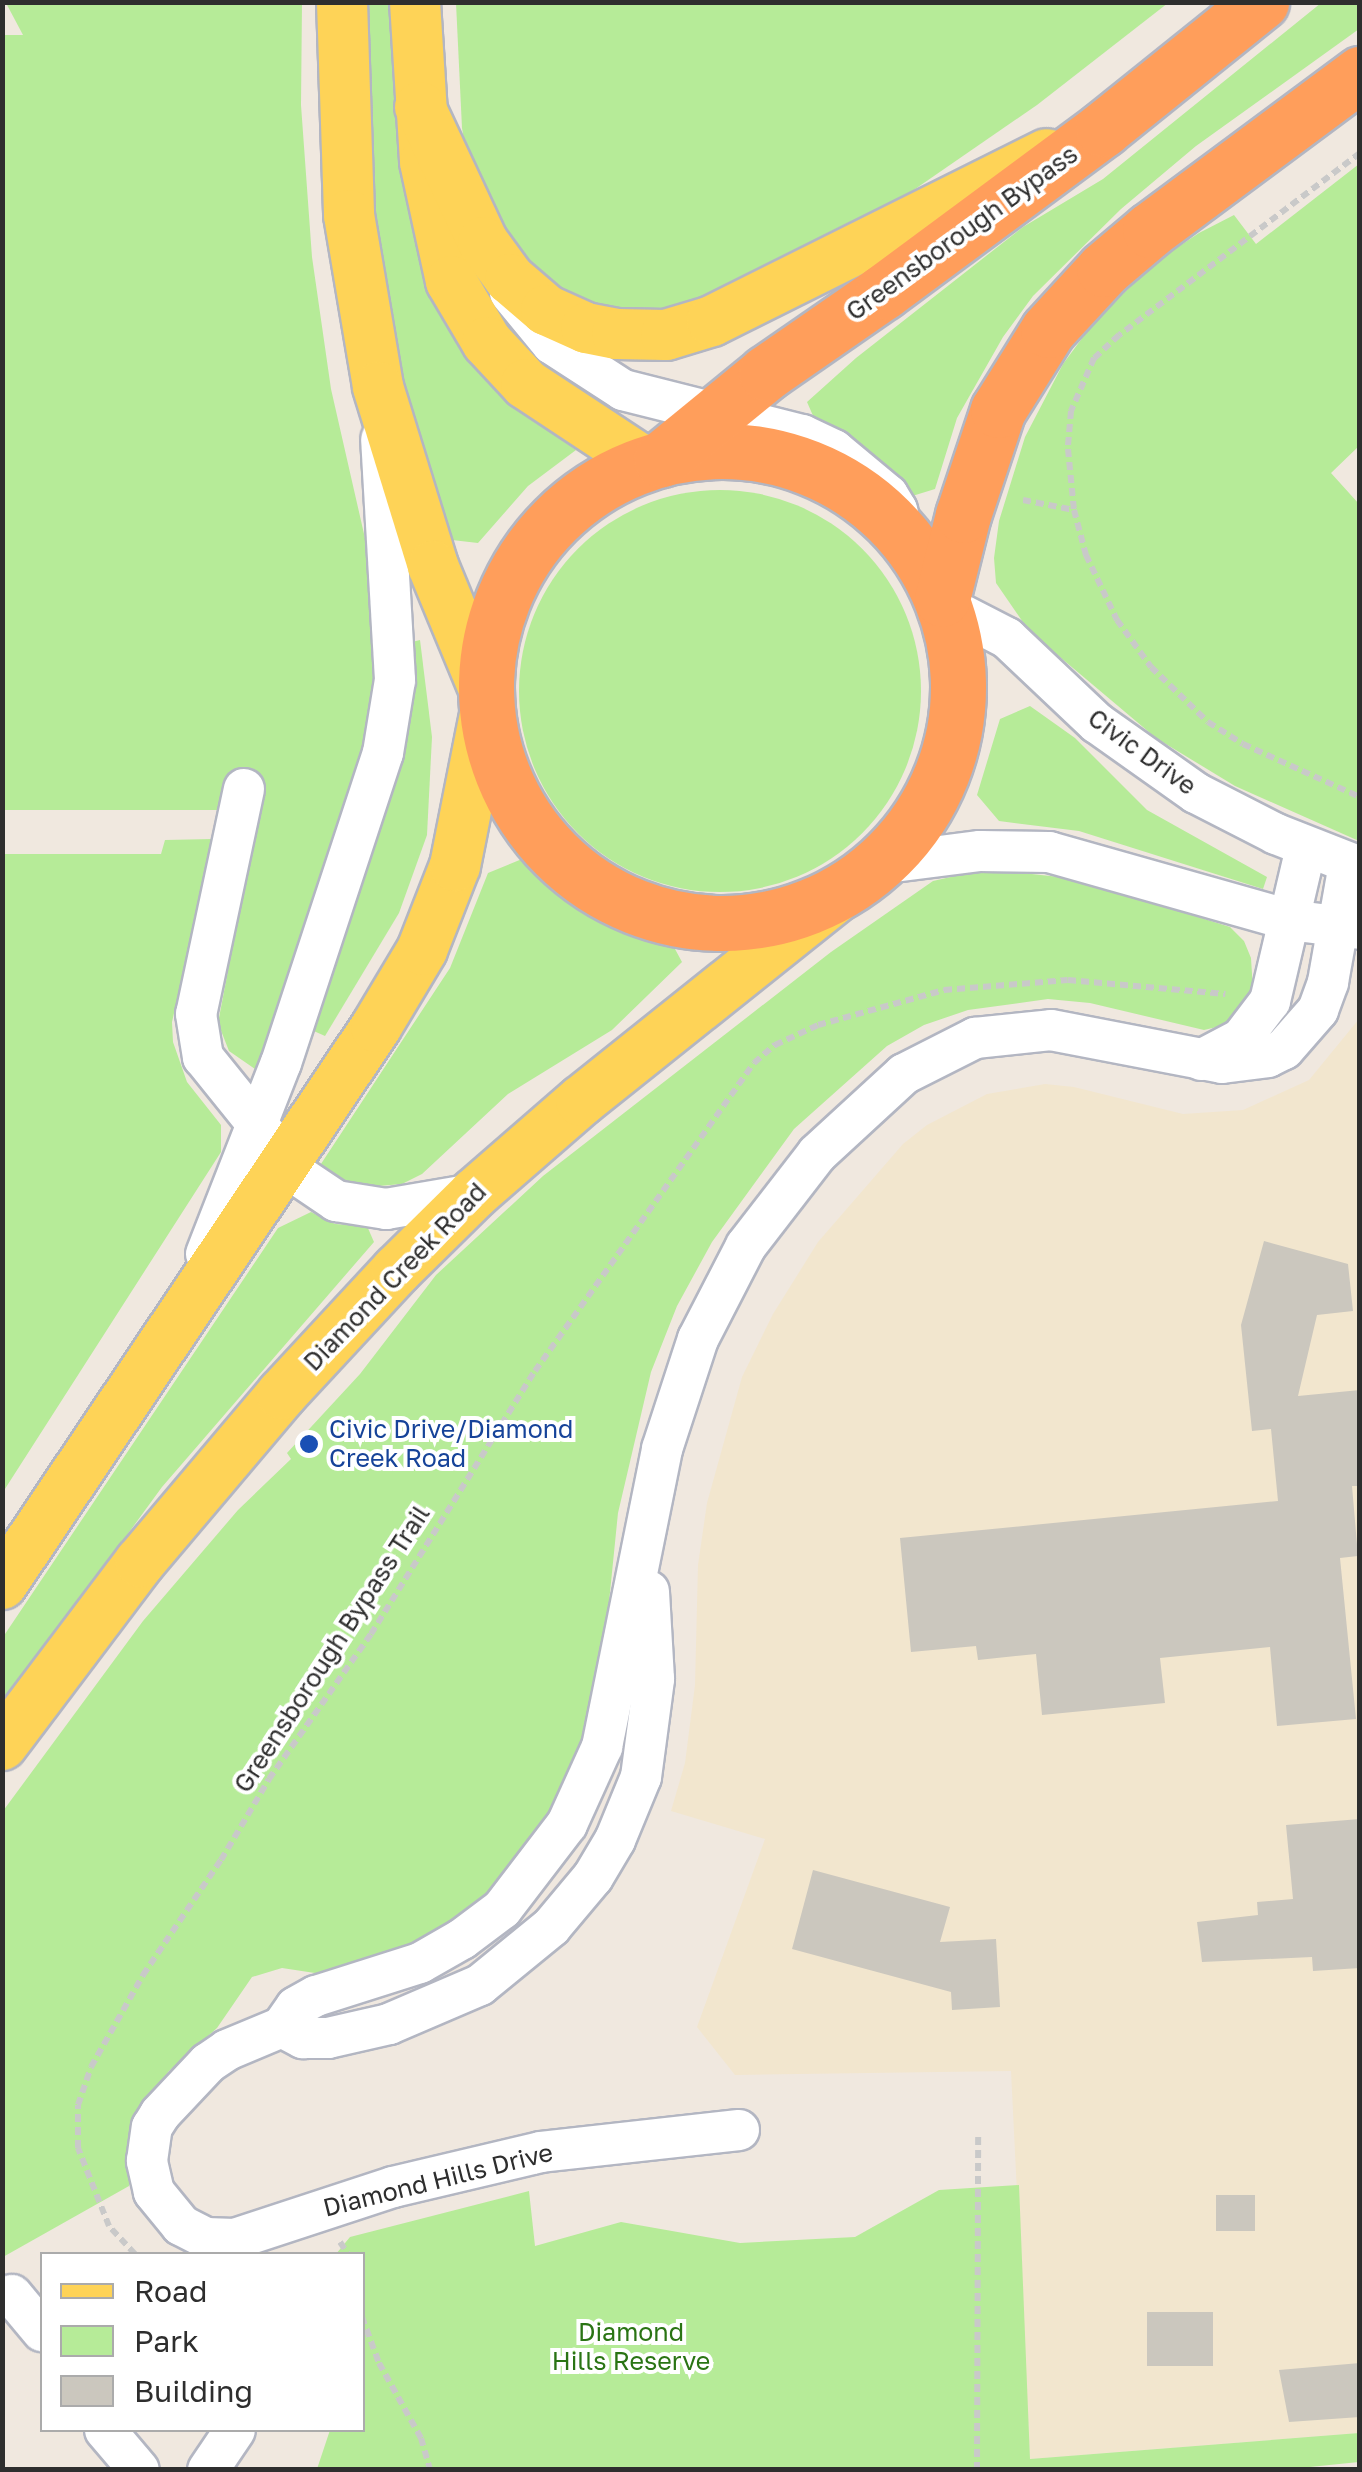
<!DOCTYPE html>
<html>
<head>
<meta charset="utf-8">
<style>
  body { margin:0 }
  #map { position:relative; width:1362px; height:2472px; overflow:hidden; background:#f0e8df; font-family:"Golos Text",sans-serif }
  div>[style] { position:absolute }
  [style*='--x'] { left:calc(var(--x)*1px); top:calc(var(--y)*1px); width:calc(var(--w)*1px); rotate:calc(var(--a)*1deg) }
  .education>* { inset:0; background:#f2e6ce }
  .green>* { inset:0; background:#b6eb98 }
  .round { border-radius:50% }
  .building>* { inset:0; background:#cbc7be; transform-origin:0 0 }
  .path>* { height:6px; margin-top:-3px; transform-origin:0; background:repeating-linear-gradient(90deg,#c9c9c9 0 8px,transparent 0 13px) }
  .roads { filter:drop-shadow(2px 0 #b3b6c2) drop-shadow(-2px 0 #b3b6c2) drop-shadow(0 2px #b3b6c2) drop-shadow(0 -2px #b3b6c2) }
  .minor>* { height:40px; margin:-20px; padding:0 20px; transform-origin:20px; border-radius:20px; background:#fff }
  .major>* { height:50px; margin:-25px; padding:0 25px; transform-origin:25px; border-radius:25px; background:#fed357 }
  .highway>* { height:55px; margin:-27.5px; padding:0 27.5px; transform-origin:27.5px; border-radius:27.5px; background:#ff9e5b }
  .highway>.ring { margin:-27.5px; padding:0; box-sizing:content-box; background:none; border:55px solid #ff9e5b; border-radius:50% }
  .dots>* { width:28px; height:28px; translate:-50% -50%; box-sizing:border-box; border:5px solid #fff; border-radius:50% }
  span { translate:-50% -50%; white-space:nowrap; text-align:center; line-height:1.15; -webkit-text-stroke:8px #fff; paint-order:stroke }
  .street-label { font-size:25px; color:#2e2e2e }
  .transit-label { font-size:25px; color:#164399 }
  .left { translate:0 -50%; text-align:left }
  .park-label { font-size:25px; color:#2a7414 }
  .frame { position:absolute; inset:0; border:5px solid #2e2e2e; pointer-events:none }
  .legend { position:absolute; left:40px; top:2252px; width:325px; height:180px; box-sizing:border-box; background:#fff; border:2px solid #ababab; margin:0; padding:12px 18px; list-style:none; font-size:30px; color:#2e2e2e }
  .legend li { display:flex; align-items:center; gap:20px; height:50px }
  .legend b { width:50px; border:2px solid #ababab }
</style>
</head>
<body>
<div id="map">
  <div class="education">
    <i style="clip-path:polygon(1359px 1019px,1359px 2433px,1030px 2459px,1011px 2071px,735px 2075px,697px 2027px,765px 1839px,671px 1811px,685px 1763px,695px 1685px,698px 1565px,707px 1503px,742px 1377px,773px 1314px,818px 1242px,903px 1144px,927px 1125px,987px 1094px,1045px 1084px,1074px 1087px,1183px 1114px,1243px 1110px,1309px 1080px)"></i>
  </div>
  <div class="green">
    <i style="clip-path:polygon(6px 3px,302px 3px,301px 105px,312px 257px,331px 389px,372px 569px,376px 722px,264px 1059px,255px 1069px,229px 1051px,218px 1023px,264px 782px,226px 777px,220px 810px,3px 810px,2px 35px,23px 35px)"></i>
    <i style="clip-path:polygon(366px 3px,394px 3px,407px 188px,422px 264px,508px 400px,576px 450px,528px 486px,478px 543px,452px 540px,421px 456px,403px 377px,376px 223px,369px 142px)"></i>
    <i style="clip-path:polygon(456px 3px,1168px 3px,1037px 105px,863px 225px,675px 313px,589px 308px,521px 265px,468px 163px,462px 128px)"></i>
    <i style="clip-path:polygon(1321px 3px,1359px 3px,1359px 29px,1196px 146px,1121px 209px,1033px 296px,1003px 337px,957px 418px,935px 489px,909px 497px,818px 427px,807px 402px,856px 358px,1023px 227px,1103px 179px)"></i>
    <i style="clip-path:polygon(1359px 164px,1359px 446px,1331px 473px,1359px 504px,1359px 841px,1235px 786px,1156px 738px,1029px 631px,996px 583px,994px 558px,999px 521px,1025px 437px,1063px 364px,1097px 318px,1160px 259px,1199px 233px,1234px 215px,1256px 244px)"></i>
    <i class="round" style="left:519px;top:490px;width:402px;height:402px"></i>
    <i style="clip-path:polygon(420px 640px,432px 737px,427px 835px,399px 913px,325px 1036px,307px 1028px,408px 643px)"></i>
    <i style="clip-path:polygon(1030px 706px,1075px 738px,1147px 810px,1267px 877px,1263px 889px,1079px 831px,999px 821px,977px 795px,1000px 719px)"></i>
    <i style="clip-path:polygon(213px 839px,172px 1022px,173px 1042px,187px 1082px,221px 1125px,221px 1152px,3px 1492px,2px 854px,161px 854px,165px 840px)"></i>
    <i style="clip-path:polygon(522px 859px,575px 906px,604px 924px,675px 949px,682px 962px,612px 1030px,508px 1094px,422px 1174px,402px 1184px,355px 1188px,317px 1170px,450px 968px,488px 873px)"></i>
    <i style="clip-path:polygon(986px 869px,1077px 879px,1230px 927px,1244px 941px,1251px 958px,1253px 990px,1246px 1007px,1221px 1026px,1204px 1030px,1090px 1003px,1048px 999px,968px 1010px,924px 1025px,887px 1046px,794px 1129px,712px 1242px,677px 1306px,651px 1372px,618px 1513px,598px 1711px,565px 1799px,484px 1900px,405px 1951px,328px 1975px,282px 1968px,252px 1977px,217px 2028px,169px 2071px,139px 2110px,129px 2137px,129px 2186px,3px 2257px,3px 1811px,143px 1621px,238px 1510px,291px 1459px,287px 1453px,360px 1374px,436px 1275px,543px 1176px,831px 952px,933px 881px)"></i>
    <i style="clip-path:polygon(311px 1212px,335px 1224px,367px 1226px,374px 1242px,162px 1487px,3px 1705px,3px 1637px,278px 1228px)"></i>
    <i style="clip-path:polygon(1019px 2185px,1030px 2459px,1359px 2433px,1359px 2462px,1280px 2470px,317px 2469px,330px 2430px,362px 2430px,362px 2254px,336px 2254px,350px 2237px,529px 2191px,535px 2246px,621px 2222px,740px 2243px,855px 2237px,939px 2190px)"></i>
  </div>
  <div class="building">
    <i style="clip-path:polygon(1264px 1241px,1348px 1264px,1353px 1311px,1317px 1315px,1298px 1396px,1360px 1390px,1360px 1486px,1352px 1486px,1358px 1556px,1340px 1558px,1356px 1719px,1277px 1726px,1270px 1647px,1160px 1658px,1165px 1703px,1042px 1715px,1036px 1654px,978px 1660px,976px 1646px,911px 1652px,900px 1538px,1278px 1501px,1271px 1429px,1252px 1431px,1241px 1325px)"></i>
    <i style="clip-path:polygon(1360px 1819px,1360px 1968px,1313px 1971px,1312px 1957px,1202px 1962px,1197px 1922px,1258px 1915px,1257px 1902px,1293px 1899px,1286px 1825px)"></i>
    <i style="clip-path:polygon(813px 1870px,950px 1907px,940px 1942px,996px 1939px,1000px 2007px,952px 2010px,951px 1992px,792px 1949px)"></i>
    <i style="left:1216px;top:2195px;width:39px;height:36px"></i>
    <i style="left:1147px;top:2312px;width:66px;height:54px"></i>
    <i style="clip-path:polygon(1360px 2363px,1360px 2417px,1289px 2422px,1279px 2370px)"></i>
  </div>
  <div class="path">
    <i style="--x:1360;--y:153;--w:302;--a:142.9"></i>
    <i style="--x:1119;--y:335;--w:34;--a:137"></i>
    <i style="--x:1094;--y:358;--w:58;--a:113.5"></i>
    <i style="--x:1071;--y:411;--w:38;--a:95"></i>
    <i style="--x:1068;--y:449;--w:61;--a:84.4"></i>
    <i style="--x:1074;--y:510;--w:47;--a:75.1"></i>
    <i style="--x:1086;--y:555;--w:72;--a:64.5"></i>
    <i style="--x:1117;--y:620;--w:58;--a:54.1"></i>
    <i style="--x:1151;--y:667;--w:79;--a:44"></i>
    <i style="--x:1208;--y:722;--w:41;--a:32.2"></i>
    <i style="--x:1243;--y:744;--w:128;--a:24.4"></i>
    <i style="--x:1023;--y:500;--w:52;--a:11.1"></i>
    <i style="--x:340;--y:2242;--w:14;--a:56"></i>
    <i style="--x:135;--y:2254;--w:38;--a:-133"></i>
    <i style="--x:109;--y:2226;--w:84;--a:-111.7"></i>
    <i style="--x:78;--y:2148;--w:43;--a:-90"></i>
    <i style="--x:78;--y:2105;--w:40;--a:-71.1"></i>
    <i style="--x:91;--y:2067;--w:106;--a:-60.5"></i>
    <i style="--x:143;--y:1975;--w:139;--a:-55.9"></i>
    <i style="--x:221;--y:1860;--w:94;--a:-59.3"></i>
    <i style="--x:269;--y:1779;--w:177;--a:-54.9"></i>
    <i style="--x:371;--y:1634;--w:310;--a:-58.1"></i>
    <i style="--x:535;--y:1371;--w:378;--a:-54.6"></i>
    <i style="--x:754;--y:1063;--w:28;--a:-41"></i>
    <i style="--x:775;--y:1045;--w:47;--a:-24.9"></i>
    <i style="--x:818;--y:1025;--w:131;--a:-15.5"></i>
    <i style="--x:944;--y:990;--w:124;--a:-4.6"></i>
    <i style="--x:1068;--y:980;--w:158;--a:5.1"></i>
    <i style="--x:362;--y:2317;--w:49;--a:69.7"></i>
    <i style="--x:379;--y:2363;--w:86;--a:60.8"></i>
    <i style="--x:421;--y:2438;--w:33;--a:74"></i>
    <i style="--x:977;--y:2470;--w:336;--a:-89.8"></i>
  </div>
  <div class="roads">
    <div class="minor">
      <i style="--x:510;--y:293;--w:66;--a:50.5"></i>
      <i style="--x:552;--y:344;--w:85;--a:32.9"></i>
      <i style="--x:623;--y:390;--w:185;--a:14.1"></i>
      <i style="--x:802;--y:435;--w:35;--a:25"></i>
      <i style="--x:834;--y:450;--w:70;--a:39.8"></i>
      <i style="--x:888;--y:495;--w:17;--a:59"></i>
      <i style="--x:897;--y:510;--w:27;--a:75"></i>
      <i style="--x:945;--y:606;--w:70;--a:27.3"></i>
      <i style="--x:1007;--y:638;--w:124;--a:43.4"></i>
      <i style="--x:1097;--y:723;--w:121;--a:35.3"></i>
      <i style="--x:1196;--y:793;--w:90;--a:27.1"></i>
      <i style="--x:1276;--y:834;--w:90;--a:21.4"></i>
      <i style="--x:244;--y:789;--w:230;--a:102"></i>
      <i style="--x:196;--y:1014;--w:44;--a:80.8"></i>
      <i style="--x:203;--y:1057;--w:153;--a:51.1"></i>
      <i style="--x:299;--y:1176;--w:45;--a:34"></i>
      <i style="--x:336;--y:1201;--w:51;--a:9.1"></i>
      <i style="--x:386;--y:1209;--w:89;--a:-9.7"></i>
      <i style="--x:878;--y:864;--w:103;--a:-7.3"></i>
      <i style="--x:980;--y:851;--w:69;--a:0.8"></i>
      <i style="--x:1049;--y:852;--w:249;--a:15.8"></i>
      <i style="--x:1289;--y:920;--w:72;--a:7.2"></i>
      <i style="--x:1201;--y:1060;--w:45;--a:-27.7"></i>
      <i style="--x:1241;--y:1039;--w:48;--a:-52.7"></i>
      <i style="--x:1270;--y:1001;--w:158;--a:-76.8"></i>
      <i style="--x:206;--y:1254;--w:205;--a:-68.6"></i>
      <i style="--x:281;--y:1063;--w:326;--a:-71.8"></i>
      <i style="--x:383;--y:753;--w:74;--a:-80.7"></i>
      <i style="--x:395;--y:680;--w:241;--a:-93.3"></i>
      <i style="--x:282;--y:2027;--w:24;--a:28"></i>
      <i style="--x:303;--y:2038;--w:25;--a:0"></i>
      <i style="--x:328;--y:2038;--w:63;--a:-12.9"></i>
      <i style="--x:389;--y:2024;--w:99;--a:-23.2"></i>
      <i style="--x:480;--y:1985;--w:92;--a:-39.2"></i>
      <i style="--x:551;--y:1927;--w:65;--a:-50"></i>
      <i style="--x:593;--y:1877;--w:43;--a:-59.3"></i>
      <i style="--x:615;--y:1840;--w:68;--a:-67.6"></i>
      <i style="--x:641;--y:1777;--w:99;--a:-82.4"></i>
      <i style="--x:654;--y:1679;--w:88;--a:-93.3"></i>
      <i style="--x:739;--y:2130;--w:199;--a:173.7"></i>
      <i style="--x:541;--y:2152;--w:152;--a:166.7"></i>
      <i style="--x:393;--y:2187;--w:166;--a:161.8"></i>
      <i style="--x:235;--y:2239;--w:29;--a:-178"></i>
      <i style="--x:206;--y:2238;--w:28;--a:-153"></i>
      <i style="--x:181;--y:2225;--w:43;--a:-129.3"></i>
      <i style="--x:154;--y:2192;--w:32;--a:-103"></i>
      <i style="--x:147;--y:2161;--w:34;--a:-82"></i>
      <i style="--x:152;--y:2127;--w:15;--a:-58"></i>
      <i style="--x:160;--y:2114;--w:70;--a:-46.7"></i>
      <i style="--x:208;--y:2063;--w:23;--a:-34"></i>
      <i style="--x:227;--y:2050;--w:60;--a:-22.7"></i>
      <i style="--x:282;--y:2027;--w:24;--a:-55"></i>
      <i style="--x:296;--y:2007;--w:23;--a:-29"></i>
      <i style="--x:316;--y:1996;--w:109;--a:-17.6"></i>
      <i style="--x:420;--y:1963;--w:48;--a:-29.7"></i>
      <i style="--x:462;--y:1939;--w:50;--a:-36.9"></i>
      <i style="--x:502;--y:1909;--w:107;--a:-52.6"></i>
      <i style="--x:567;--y:1824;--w:85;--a:-65.6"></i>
      <i style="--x:602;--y:1747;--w:304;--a:-78.6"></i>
      <i style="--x:662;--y:1449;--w:116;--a:-71.9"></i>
      <i style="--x:698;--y:1339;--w:105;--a:-62.7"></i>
      <i style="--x:746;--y:1246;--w:116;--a:-52.3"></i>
      <i style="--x:817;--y:1154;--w:118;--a:-42.6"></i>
      <i style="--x:904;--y:1074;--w:80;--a:-26.9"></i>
      <i style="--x:975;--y:1038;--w:76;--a:-6"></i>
      <i style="--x:1051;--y:1030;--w:174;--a:10.9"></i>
      <i style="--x:1222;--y:1063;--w:46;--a:-7.4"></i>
      <i style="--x:1268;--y:1057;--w:18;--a:-27"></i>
      <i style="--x:1284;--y:1049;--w:52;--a:-48.9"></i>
      <i style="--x:1318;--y:1010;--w:30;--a:-70"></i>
      <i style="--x:1328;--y:982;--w:120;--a:-79.9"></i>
      <i style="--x:12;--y:2295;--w:47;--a:50.2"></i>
      <i style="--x:105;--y:2430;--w:52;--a:49.6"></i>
      <i style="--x:208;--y:2470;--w:48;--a:-56"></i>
    </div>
    <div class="major">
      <i style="--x:342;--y:2;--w:213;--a:88.1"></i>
      <i style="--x:349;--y:215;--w:174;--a:80.4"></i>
      <i style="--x:378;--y:387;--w:187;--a:72.9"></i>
      <i style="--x:433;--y:566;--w:133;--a:67.5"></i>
      <i style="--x:415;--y:2;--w:160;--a:86.4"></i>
      <i style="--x:425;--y:162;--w:122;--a:77.7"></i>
      <i style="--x:451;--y:281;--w:71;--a:59.5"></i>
      <i style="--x:487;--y:342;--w:57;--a:47.1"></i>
      <i style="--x:526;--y:384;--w:144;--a:33.4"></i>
      <i style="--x:420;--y:107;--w:149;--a:65"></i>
      <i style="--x:483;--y:242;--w:46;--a:53.9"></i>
      <i style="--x:510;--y:279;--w:48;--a:40.7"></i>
      <i style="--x:546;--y:310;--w:44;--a:24.2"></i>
      <i style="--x:586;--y:328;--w:32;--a:11"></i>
      <i style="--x:617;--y:334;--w:49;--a:1.2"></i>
      <i style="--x:666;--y:335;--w:48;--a:-16.9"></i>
      <i style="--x:712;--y:321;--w:374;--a:-26.5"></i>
      <i style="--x:2;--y:1584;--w:671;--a:-56.12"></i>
      <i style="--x:376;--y:1027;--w:90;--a:-59.1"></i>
      <i style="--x:422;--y:950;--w:90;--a:-68.6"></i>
      <i style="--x:455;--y:866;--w:155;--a:-78.8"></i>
      <i style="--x:2;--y:1745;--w:229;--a:-53"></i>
      <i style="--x:140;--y:1562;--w:220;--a:-49.8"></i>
      <i style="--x:282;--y:1394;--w:169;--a:-47.2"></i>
      <i style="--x:397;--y:1270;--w:108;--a:-44.6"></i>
      <i style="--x:474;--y:1194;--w:142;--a:-41"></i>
      <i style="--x:581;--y:1101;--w:354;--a:-38.6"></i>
    </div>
    <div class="highway">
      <i class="ring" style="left:486px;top:451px;width:417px;height:417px"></i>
      <i style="--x:661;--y:459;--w:136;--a:-39.3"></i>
      <i style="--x:766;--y:373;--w:142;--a:-34.7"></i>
      <i style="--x:883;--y:292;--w:274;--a:-36.5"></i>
      <i style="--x:1103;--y:129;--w:203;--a:-38.8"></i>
      <i style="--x:942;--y:599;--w:87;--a:-76"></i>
      <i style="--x:963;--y:515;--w:111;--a:-71.6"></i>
      <i style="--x:998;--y:410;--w:94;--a:-58"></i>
      <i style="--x:1048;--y:330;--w:83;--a:-47.4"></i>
      <i style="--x:1104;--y:269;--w:60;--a:-40.3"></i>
      <i style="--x:1150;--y:230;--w:262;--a:-36.6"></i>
    </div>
  </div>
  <div class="dots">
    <i style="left:309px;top:1444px;background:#1a4fb4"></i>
  </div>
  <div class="street-label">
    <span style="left:962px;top:233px;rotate:-36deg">Greensborough Bypass</span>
    <span style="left:1142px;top:752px;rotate:36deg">Civic Drive</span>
    <span style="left:395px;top:1277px;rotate:-46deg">Diamond Creek Road</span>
    <span style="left:332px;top:1649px;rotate:-57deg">Greensborough Bypass Trail</span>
    <span style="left:438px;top:2180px;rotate:-14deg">Diamond Hills Drive</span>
  </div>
  <div class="transit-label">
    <span class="left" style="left:329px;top:1444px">Civic Drive/Diamond<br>Creek Road</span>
  </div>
  <div class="park-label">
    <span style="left:631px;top:2347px">Diamond<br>Hills Reserve</span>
  </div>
  <div class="frame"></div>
  <ul class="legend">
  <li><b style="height:12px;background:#fed357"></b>Road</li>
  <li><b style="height:28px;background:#b6eb98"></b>Park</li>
  <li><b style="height:28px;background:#cbc7be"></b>Building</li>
  </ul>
</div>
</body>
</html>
